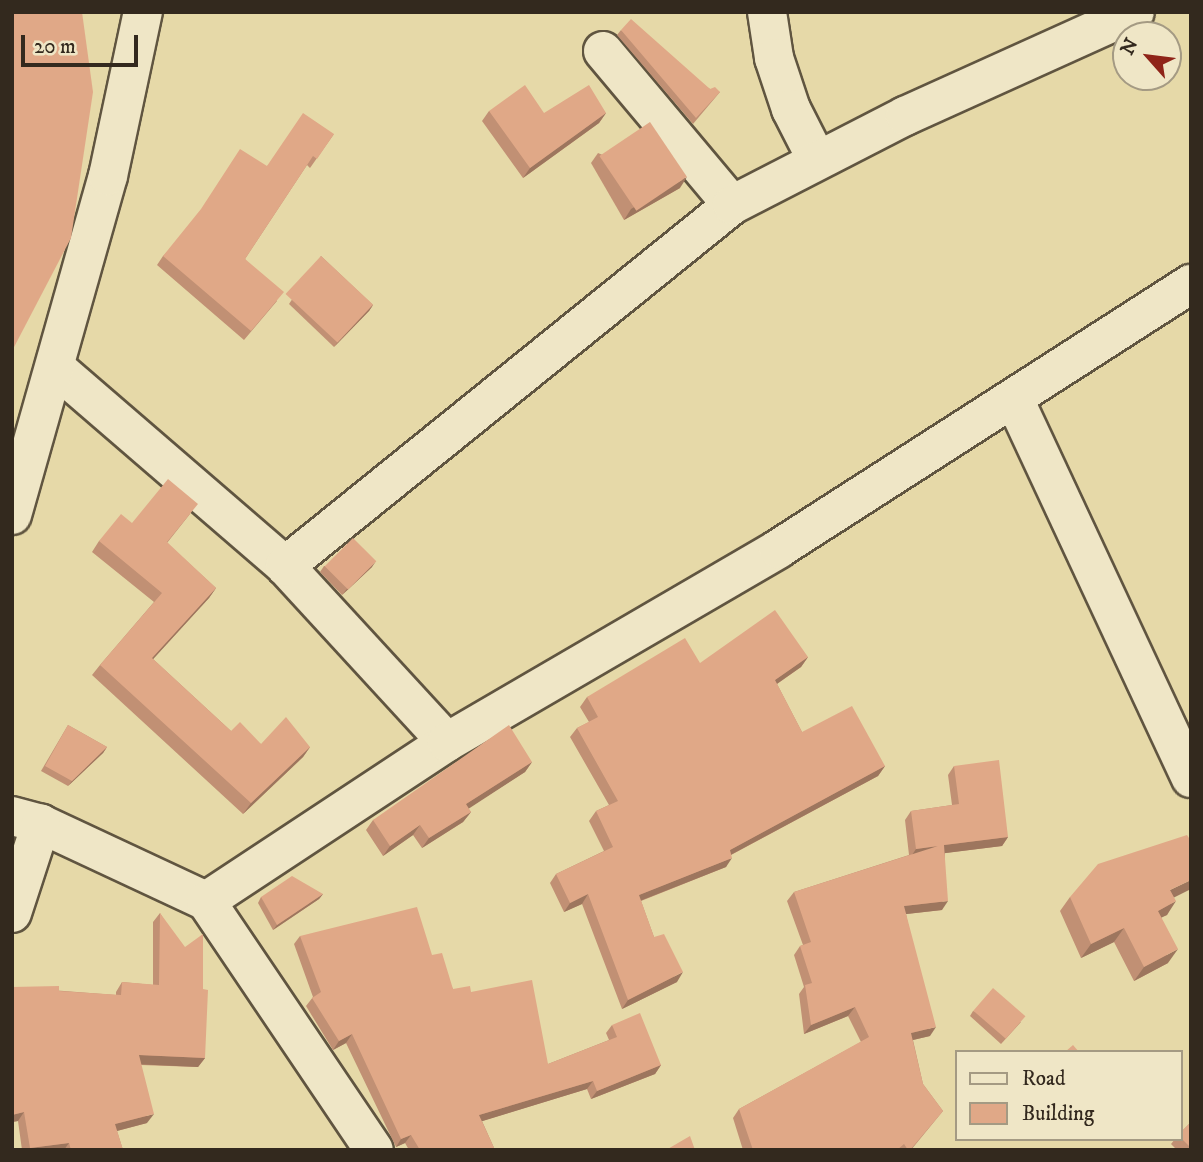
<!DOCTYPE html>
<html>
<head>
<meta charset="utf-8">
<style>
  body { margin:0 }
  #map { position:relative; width:1203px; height:1162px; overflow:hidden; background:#e6d9a8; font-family:"IM FELL DW Pica",serif }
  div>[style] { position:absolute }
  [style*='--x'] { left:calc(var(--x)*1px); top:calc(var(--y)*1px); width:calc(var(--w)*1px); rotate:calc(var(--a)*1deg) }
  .roads { filter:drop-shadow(2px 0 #605540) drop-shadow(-2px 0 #605540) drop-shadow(0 2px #605540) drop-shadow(0 -2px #605540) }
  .minor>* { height:38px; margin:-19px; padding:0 19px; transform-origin:19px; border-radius:19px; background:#efe6c6 }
  .wall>* { inset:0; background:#c19074 }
  .shaded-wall>* { inset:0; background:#9d765e }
  .building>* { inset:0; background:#e0a887; transform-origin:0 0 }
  span { translate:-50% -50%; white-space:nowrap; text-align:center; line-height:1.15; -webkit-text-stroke:7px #efe6c6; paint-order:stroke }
  .frame { position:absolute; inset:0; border:14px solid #33291e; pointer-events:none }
  .legend { position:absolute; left:955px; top:1050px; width:228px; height:91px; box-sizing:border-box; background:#efe6c6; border:2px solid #a49a83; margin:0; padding:9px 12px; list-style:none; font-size:21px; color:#33291e }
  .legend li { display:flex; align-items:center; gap:14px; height:35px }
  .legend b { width:35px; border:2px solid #a49a83 }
  .north { position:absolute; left:1112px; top:21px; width:70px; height:70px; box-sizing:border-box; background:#efe6c6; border:2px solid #a49a83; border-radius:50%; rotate:298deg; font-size:19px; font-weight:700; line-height:28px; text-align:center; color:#33291e }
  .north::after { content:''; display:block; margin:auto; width:24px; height:32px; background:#8f2418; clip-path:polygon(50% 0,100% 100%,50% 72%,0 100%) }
  .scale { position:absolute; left:21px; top:35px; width:117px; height:32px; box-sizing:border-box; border:4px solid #33291e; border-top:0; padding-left:9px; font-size:21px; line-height:24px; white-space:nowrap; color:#33291e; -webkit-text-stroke:5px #efe6c6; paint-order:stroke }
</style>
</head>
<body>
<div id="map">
  <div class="roads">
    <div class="minor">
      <i style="--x:767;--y:12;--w:47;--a:81.3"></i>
      <i style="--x:774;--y:58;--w:54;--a:71.6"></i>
      <i style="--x:791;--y:109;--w:57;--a:63"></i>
      <i style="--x:603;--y:51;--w:201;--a:50"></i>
      <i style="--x:56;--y:368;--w:303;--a:40.8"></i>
      <i style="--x:285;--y:566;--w:239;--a:47.4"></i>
      <i style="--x:1015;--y:401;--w:416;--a:65"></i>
      <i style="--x:12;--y:515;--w:352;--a:-74.2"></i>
      <i style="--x:108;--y:176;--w:168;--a:-78"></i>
      <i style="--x:285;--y:566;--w:575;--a:-38.92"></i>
      <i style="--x:732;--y:205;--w:195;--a:-27.2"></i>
      <i style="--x:905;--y:116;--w:252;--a:-24.3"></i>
      <i style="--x:12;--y:816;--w:30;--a:15"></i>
      <i style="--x:41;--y:824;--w:182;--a:25"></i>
      <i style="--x:206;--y:901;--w:300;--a:56"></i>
      <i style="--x:206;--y:901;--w:289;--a:-33.4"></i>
      <i style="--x:447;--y:742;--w:383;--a:-30.2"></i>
      <i style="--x:778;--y:549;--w:491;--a:-32.7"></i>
      <i style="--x:12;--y:913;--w:94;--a:-72"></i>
    </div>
  </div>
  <div class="wall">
    <i style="clip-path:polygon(621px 30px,710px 89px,720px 92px,693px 124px,617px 35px)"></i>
    <i style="clip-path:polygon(489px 111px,544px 113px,606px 113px,599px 123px,523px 178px,482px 121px)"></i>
    <i style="clip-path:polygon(334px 134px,310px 168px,307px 165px,245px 259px,277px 301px,244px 340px,157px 265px,163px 256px,267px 166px)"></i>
    <i style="clip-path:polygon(598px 153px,680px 188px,624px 220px,591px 163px)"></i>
    <i style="clip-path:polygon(321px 256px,373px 305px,369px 311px,334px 347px,289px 304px)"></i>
    <i style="clip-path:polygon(190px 514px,167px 543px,216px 588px,209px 598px,153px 659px,231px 731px,261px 744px,310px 747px,303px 757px,243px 814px,92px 675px,100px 665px,154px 602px,92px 552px,99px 541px,132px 523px)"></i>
    <i style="clip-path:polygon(324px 566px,372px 567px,342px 595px,320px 572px)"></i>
    <i style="clip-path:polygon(808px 657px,801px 667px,777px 684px,802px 732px,885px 766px,878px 776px,731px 855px,726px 867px,641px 901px,654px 937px,677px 982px,622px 1009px,582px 904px,564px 912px,550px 883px,556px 874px,604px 851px,589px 821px,596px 811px,609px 805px,570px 737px,577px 728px,589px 722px,580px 707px,587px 697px,700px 663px)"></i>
    <i style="clip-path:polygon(68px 725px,107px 747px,103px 753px,68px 786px,41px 771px)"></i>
    <i style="clip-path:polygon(532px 762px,525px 772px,468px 808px,471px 812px,463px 822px,422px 848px,413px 835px,383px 856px,366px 830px,373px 820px)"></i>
    <i style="clip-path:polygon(954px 766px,1008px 837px,1002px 846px,945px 853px,942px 910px,906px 914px,930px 1036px,913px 1040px,923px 1084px,943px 1111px,911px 1150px,743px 1150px,733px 1118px,739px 1109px,861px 1042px,848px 1016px,804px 1034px,799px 994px,804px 987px,794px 955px,800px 946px,803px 945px,787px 901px,794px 892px,909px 855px,905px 820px,911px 811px,952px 805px,948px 775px)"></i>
    <i style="clip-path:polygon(323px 894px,319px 899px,273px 930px,258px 903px,261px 897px)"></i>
    <i style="clip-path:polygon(1070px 897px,1174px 897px,1167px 915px,1161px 917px,1168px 963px,1134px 981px,1114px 942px,1081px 958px,1060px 911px)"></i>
    <i style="clip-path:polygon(160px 913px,203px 989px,205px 1058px,198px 1067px,141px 1065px,147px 1123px,117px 1131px,123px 1150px,22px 1150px,18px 1121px,12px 1122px,12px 987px,116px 995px,116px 992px,122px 982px,153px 985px,153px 922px)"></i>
    <i style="clip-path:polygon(300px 936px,432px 955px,453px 989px,471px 992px,548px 1064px,609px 1040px,606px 1033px,612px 1025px,661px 1065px,655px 1074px,591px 1099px,587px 1089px,482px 1121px,495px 1150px,409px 1150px,405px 1143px,396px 1147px,346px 1043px,333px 1050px,306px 1006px,313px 997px,294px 944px)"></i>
    <i style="clip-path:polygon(973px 1011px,1021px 1022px,1001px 1044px,970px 1016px)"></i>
    <i style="clip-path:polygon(1191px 1122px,1191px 1150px,1177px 1150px,1171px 1144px,1175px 1139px,1180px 1139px,1180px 1133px)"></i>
  </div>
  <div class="shaded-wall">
    <i style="clip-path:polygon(606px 113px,599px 123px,523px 178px,530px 168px)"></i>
    <i style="clip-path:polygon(687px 177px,680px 188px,624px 220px,631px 209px)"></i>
    <i style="clip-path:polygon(373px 305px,369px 311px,334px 347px,338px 342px)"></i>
    <i style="clip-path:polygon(376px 561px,372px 567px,342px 595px,346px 590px)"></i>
    <i style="clip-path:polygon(216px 588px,209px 598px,145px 668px,152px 658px)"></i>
    <i style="clip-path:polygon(808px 657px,801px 667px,768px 690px,775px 680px)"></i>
    <i style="clip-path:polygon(107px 747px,103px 753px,68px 786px,72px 781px)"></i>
    <i style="clip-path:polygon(310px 747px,303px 757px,243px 814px,251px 803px)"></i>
    <i style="clip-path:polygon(532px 762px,525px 772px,459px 815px,466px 804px)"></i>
    <i style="clip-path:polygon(885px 766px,878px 776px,723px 859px,730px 850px)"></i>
    <i style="clip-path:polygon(471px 812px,463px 822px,422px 848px,429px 838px)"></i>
    <i style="clip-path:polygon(420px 825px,413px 835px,383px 856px,390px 846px)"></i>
    <i style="clip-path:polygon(1008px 837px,1002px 846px,938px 854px,944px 845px)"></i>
    <i style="clip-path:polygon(938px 846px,910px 858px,916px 849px)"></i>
    <i style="clip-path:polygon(732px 858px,726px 867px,632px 904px,639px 895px)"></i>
    <i style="clip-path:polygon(1191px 880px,1191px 889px,1161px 904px,1170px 890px)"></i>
    <i style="clip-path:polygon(323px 894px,319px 899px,273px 930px,277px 925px)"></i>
    <i style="clip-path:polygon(588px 894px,582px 904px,564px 912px,570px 903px)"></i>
    <i style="clip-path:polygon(948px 901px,942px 910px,898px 915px,904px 906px)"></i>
    <i style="clip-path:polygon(1176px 901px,1167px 915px,1148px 924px,1158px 911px)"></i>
    <i style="clip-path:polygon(1124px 928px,1114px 942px,1081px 958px,1091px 944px)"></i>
    <i style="clip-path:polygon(1178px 949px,1168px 963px,1134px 981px,1144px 967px)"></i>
    <i style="clip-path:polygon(683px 972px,677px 982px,622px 1009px,628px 1000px)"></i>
    <i style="clip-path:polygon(855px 1007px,848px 1016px,804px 1034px,811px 1025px)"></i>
    <i style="clip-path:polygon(936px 1027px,930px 1036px,904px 1042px,911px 1033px)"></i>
    <i style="clip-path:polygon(352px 1034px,346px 1043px,333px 1050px,339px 1041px)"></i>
    <i style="clip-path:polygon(139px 1055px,205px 1058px,198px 1067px,133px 1064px)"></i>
    <i style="clip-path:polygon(661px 1065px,655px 1074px,591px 1099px,597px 1091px)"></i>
    <i style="clip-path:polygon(593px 1081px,587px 1089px,473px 1124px,479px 1115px)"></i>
    <i style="clip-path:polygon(24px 1112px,18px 1121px,12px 1122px,12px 1115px)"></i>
    <i style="clip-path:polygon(154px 1114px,147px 1123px,109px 1133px,115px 1124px)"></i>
    <i style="clip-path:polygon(411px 1135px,405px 1143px,396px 1147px,401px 1139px)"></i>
    <i style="clip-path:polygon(69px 1143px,64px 1150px,29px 1150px,30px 1148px)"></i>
  </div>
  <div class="building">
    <i style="clip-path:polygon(12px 12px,82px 12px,93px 92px,71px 238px,12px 351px)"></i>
    <i style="clip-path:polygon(631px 19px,710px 89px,715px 87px,720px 92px,696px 118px,621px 30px)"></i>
    <i style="clip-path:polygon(525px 85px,544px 113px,589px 85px,606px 113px,530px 168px,489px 111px)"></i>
    <i style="clip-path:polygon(303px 113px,334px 134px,317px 159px,313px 156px,245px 259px,284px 292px,251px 331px,163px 256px,201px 209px,240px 149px,267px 166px)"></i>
    <i style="left:650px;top:122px;width:66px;height:61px;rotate:56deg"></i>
    <i style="left:321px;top:256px;width:71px;height:52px;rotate:43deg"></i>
    <i style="clip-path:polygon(168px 479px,198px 504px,167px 542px,216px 588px,152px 658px,231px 731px,240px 722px,261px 744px,286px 717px,310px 747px,251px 803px,100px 665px,162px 593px,99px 541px,121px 514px,132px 523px)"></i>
    <i style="left:353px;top:538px;width:33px;height:40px;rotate:45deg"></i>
    <i style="clip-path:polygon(775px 610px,808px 657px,775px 680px,802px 732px,852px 706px,885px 766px,730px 850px,732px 858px,639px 895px,654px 937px,664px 934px,683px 972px,628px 1000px,588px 894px,570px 903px,556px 874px,613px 847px,596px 811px,618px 801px,577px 728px,598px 717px,587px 697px,685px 638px,700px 663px)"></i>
    <i style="clip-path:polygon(68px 725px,107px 747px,72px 781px,45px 766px)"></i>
    <i style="clip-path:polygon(509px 725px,532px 762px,466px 804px,471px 812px,429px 838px,420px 825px,390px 846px,373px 820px)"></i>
    <i style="clip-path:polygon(999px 760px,1008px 837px,944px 845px,948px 901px,904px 906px,936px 1027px,911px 1033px,923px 1084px,943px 1111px,910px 1150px,908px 1150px,904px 1144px,897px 1150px,753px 1150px,739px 1109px,869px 1037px,855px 1007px,811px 1025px,805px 985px,812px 983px,800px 946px,811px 942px,794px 892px,938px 846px,916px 849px,911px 811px,959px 804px,954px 766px)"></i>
    <i style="clip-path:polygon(1187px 835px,1191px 841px,1191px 880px,1170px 890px,1176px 901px,1158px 911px,1178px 949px,1144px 967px,1124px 928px,1091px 944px,1070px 897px,1098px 864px)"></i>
    <i style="clip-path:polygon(292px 876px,323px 894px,277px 925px,261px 897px)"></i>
    <i style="clip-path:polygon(417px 907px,432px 955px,442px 953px,453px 989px,470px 986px,471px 992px,532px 980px,548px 1064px,617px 1037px,612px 1025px,640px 1013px,661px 1065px,597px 1091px,593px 1081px,479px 1115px,495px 1150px,420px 1150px,411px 1135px,401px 1139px,352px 1034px,339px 1041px,312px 998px,321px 992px,300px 936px)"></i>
    <i style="clip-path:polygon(160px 913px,185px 947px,203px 934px,203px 989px,208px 990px,205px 1058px,139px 1055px,154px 1114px,115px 1124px,123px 1150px,71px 1150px,69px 1143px,30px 1148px,24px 1112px,12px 1115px,12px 987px,59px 986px,59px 991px,121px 995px,122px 982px,159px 985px)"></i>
    <i style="left:993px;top:988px;width:43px;height:30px;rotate:41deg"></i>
    <i style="clip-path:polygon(1073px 1045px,1079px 1052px,1065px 1052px)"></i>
    <i style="clip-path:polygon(1191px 1122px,1191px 1148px,1180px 1137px,1180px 1133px)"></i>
    <i style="clip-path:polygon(690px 1136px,695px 1150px,666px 1150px)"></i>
  </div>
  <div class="frame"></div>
  <ul class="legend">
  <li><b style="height:9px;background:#efe6c6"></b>Road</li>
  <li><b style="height:19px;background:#e0a887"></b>Building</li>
  </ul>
  <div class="north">N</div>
  <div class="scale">20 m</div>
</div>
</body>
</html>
